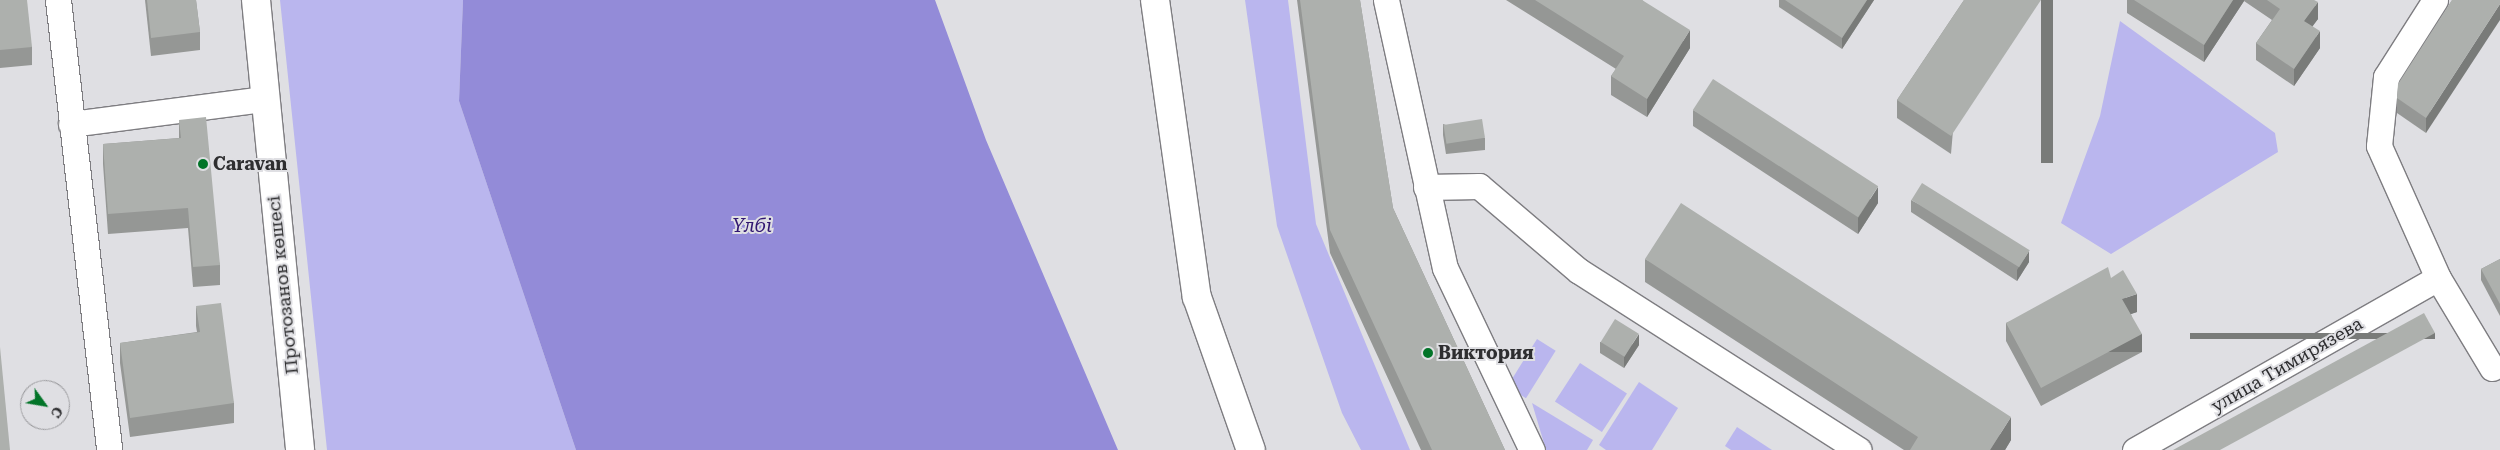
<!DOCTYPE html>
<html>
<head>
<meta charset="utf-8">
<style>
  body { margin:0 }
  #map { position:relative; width:2500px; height:450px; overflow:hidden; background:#dfdfe3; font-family:"Roboto Serif",serif }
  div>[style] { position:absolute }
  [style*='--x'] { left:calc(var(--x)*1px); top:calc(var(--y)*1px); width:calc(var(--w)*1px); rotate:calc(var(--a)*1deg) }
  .green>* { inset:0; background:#bab6ee; transform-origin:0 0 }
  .water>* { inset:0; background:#938bd8 }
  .roads { filter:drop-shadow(1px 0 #7e7d81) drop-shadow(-1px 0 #7e7d81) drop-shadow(0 1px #7e7d81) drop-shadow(0 -1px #7e7d81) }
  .street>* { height:25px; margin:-12.5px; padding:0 12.5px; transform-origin:12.5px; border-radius:12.5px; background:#fff }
  .secondary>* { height:28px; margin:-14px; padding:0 14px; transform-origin:14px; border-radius:14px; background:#fff }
  .wall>* { inset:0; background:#959795 }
  .shaded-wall>* { inset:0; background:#797b79; transform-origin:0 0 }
  .building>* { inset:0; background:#adb0ad; transform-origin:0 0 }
  .dots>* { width:14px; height:14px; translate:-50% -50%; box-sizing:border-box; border:2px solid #dfdfe3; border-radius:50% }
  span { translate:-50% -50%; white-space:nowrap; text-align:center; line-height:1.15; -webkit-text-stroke:4px #dfdfe3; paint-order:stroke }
  .poi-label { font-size:18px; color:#2e2e30; font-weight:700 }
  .left { translate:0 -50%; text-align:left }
  .street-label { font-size:18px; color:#2e2e30 }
  .water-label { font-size:19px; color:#311771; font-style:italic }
  .north { position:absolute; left:20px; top:380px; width:50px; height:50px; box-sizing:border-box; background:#dfdfe3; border:1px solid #98989b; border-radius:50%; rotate:122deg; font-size:14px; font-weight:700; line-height:20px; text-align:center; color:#2e2e30 }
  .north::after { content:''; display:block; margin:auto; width:18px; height:22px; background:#027428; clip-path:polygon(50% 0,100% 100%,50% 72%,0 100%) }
</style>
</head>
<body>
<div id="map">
  <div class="green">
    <i style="clip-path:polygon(280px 0,463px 0,459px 101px,576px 450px,327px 450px)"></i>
    <i style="clip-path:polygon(1245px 0,1288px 0,1316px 224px,1410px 450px,1361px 450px,1342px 413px,1277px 226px)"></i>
    <i style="clip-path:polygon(2120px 21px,2275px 133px,2278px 152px,2111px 254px,2061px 223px,2100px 116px)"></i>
    <i style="left:1537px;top:339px;width:22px;height:56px;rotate:32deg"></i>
    <i style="left:1580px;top:363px;width:56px;height:46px;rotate:33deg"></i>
    <i style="clip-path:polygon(1639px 382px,1678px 408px,1652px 450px,1606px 450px,1599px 445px)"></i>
    <i style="clip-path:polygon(1532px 403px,1593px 440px,1587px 450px,1546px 450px)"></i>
    <i style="clip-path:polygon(1737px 427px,1772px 450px,1731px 450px,1725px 446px)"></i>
  </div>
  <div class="water">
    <i style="clip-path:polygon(463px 0,935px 0,986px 140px,1118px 450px,576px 450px,459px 101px)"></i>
  </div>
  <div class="roads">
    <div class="street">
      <i style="--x:58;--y:0;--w:453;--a:83.5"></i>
      <i style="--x:1386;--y:0;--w:274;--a:77.6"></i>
      <i style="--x:1445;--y:268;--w:202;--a:64.5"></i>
      <i style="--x:2435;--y:0;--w:91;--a:122.5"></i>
      <i style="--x:2386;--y:77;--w:69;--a:95.8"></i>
      <i style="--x:2379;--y:146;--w:145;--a:65.9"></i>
      <i style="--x:71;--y:124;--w:194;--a:-7.4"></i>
      <i style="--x:1426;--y:187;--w:53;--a:-1.1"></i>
      <i style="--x:1479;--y:186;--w:131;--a:40.4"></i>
      <i style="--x:1579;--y:271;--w:332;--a:32.6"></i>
      <i style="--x:2135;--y:450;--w:348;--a:-29.6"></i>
      <i style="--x:2438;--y:278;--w:105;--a:59"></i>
    </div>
    <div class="secondary">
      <i style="--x:256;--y:0;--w:452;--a:84.4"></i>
      <i style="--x:1155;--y:0;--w:300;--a:82"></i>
      <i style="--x:1197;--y:297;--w:162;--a:70.6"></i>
    </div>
  </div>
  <div class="wall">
    <i style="clip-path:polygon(0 0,32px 47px,32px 65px,0 68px)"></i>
    <i style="clip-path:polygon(145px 0,196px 0,200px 32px,200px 50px,151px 56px)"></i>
    <i style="clip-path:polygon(1297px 0,1360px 0,1393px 208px,1505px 450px,1421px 450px,1330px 253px)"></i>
    <i style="clip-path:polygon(1506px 0,1642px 0,1690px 48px,1647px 117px,1611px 95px,1611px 76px,1616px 69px)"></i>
    <i style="clip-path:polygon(1779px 0,1874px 0,1842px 49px,1779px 7px)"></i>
    <i style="clip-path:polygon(1964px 0,1951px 154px,1897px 118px,1897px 100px)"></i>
    <i style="clip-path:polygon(2127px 0,2314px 0,2318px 19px,2312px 26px,2320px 48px,2294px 86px,2256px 60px,2256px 43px,2272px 20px,2244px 1px,2204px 62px,2127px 13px)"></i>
    <i style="clip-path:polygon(2452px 0,2426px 133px,2397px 113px,2397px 98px)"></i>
    <i style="clip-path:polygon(1693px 110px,1878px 203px,1858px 234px,1693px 126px)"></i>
    <i style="clip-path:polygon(179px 120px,220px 265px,220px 285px,193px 287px,188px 228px,108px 234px,103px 164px,103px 144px,179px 138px)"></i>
    <i style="clip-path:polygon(1443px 124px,1485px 138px,1485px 150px,1446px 154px,1443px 135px)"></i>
    <i style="clip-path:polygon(1911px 200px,2029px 262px,2017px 281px,1911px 212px)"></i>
    <i style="clip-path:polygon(1645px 259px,2011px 440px,2005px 450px,1904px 450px,1645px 282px)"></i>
    <i style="clip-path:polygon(2500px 259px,2500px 316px,2481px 280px,2481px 269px)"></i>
    <i style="clip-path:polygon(2111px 278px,2137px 312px,2131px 314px,2142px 352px,2041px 406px,2006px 341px,2006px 323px)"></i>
    <i style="clip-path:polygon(196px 306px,234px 403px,234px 423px,130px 437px,120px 363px,120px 343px,197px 332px,196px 326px)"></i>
    <i style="clip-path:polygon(1600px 342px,1639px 345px,1624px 368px,1600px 353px)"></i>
  </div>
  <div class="shaded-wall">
    <i style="clip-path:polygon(1867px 0,1874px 0,1842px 49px,1842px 38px)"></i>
    <i style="left:2041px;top:0;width:12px;height:163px"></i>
    <i style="clip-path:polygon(2233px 0,2244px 0,2244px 1px,2204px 62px,2204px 45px)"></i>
    <i style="clip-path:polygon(2318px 2px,2318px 19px,2304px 38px,2304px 21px)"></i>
    <i style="clip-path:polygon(2500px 4px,2500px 20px,2426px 133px,2426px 118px)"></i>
    <i style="clip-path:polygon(1690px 30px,1690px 48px,1647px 117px,1647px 99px)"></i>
    <i style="clip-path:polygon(2320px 31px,2320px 48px,2294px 86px,2294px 69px)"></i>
    <i style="clip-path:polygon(1878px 187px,1878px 203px,1858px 234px,1858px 218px)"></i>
    <i style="clip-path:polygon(2029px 251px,2029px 262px,2017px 281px,2017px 270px)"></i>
    <i style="clip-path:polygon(2137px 294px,2137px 312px,2122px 317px,2122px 299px)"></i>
    <i style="left:2435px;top:333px;width:6px;height:245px;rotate:90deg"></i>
    <i style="clip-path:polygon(1639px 334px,1639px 345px,1624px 368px,1624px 357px)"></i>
    <i style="left:2142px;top:334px;width:18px;height:115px;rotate:90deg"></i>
    <i style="clip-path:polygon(2011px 417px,2011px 440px,2005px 450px,1990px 450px)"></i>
  </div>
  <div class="building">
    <i style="clip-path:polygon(0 0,27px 0,32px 47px,0 50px)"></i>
    <i style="clip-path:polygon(147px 0,196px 0,200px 32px,151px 38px)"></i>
    <i style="clip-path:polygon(1300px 0,1360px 0,1393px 208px,1505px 450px,1432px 450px,1330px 230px)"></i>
    <i style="clip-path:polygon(1535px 0,1642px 0,1690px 30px,1647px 99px,1611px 76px,1624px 56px)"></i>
    <i style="clip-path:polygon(1785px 0,1867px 0,1842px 38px)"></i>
    <i style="clip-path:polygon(1964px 0,2041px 0,1951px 136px,1897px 100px)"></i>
    <i style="clip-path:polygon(2134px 0,2233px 0,2204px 45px)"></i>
    <i style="clip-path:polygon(2267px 0,2314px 0,2318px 2px,2304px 21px,2320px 31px,2294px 69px,2256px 43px,2280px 9px)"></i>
    <i style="clip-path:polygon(2452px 0,2500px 0,2500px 4px,2426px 118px,2397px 98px,2398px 84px)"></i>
    <i style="left:1713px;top:79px;width:197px;height:37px;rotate:33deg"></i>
    <i style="clip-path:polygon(206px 117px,220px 265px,193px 267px,188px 208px,108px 214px,103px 144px,181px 138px,179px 120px)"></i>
    <i style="left:1482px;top:119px;width:19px;height:39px;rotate:81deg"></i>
    <i style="left:1922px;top:183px;width:127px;height:20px;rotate:32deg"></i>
    <i style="clip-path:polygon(1681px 203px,2011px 417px,1990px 450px,1910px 450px,1918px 437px,1645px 259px)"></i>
    <i style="clip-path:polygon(2500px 259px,2500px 304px,2481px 269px)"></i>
    <i style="clip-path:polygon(2108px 267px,2111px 278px,2123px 270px,2137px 294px,2122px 299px,2142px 334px,2041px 388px,2006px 323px)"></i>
    <i style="clip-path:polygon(221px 303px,234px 403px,130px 418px,120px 343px,200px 332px,196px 306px)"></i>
    <i style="clip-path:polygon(2424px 313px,2435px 333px,2220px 450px,2173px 450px)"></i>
    <i style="left:1615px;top:319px;width:28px;height:27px;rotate:32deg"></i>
    <i style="clip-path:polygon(0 347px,10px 450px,0 450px)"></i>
  </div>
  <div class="dots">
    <i style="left:203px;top:164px;background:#027428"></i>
    <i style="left:1428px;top:353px;background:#027428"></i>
  </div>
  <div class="poi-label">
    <span class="left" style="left:213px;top:164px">Caravan</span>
    <span class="left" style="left:1438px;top:353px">Виктория</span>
  </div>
  <div class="street-label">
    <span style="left:283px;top:285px;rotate:-96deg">Протозанов көшесі</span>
    <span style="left:2287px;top:365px;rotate:-30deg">улица Тимирязева</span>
  </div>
  <div class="water-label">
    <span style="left:752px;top:226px">Үлбі</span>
  </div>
  <div class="north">С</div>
</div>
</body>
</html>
